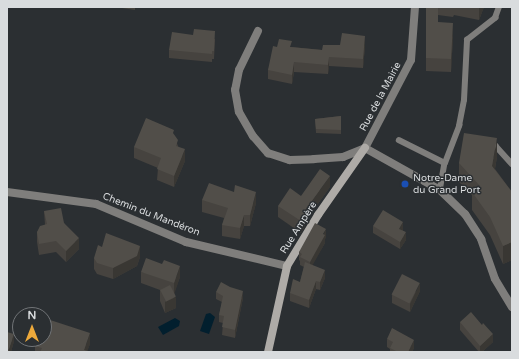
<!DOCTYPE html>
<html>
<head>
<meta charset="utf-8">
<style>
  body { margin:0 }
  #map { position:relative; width:519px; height:359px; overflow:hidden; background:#2b2f32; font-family:"Varela Round",sans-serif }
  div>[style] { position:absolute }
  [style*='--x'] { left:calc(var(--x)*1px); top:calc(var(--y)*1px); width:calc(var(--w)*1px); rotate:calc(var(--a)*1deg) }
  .water>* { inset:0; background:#021f2e }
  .lane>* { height:5.5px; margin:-2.75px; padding:0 2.75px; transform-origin:2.75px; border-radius:2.75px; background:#7f7e7c }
  .street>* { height:8px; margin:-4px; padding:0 4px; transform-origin:4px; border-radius:4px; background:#7f7e7c }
  .secondary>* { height:8px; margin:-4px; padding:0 4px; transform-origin:4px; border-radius:4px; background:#aeaba7 }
  .wall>* { inset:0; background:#46433f }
  .shaded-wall>* { inset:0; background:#393733 }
  .building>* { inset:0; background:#514e49; transform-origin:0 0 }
  .dots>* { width:11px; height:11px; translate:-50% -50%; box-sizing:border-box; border:2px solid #2b2f32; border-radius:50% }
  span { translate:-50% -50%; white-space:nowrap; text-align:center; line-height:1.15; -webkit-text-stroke:3px #2b2f32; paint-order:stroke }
  .street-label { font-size:10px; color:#d9dcde }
  .poi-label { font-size:10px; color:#d9dcde }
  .left { translate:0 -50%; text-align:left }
  .frame { position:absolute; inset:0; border:8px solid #d9dcde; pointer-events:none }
  .north { position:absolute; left:12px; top:307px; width:40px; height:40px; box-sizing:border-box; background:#2b2f32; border:1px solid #717477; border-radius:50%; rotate:0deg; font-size:11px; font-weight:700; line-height:16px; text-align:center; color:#d9dcde }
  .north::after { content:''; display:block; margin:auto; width:14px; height:18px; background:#eca93b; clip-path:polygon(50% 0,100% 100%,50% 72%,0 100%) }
</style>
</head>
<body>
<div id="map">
  <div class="water">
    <i style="clip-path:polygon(210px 313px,215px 317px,209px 334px,200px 331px,206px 314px)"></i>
    <i style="clip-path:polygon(175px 318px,180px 321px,179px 326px,163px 335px,158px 327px)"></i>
  </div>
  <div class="lane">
    <i style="--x:399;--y:140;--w:51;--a:26.6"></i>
    <i style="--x:445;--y:163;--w:27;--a:100"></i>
    <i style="--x:491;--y:144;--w:5;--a:22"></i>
    <i style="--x:496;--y:146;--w:24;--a:48"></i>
    <i style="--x:445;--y:163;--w:40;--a:-69"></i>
    <i style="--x:459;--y:126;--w:26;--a:-79"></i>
    <i style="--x:464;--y:100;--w:60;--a:-87.1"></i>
    <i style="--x:467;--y:40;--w:36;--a:-38"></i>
    <i style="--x:495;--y:18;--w:12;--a:-70"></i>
  </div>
  <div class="street">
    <i style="--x:258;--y:31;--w:43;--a:116"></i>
    <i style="--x:239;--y:70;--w:20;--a:101"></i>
    <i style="--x:235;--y:90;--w:22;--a:80"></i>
    <i style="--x:239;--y:112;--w:28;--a:60"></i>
    <i style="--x:253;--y:136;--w:23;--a:49"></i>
    <i style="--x:268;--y:153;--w:23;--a:18"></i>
    <i style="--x:290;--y:160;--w:24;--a:-2"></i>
    <i style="--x:314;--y:159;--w:29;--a:-4"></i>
    <i style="--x:343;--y:157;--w:24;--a:-22"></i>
    <i style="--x:365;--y:148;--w:86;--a:29.2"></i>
    <i style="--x:440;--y:190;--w:35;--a:44"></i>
    <i style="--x:465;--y:214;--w:30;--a:57"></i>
    <i style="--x:481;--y:239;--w:42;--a:70.7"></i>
    <i style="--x:495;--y:279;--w:33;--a:59"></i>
    <i style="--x:365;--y:148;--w:99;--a:-62.4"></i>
    <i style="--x:411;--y:60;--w:53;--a:-85.7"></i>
    <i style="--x:7;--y:192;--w:90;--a:7.7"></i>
    <i style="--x:96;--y:204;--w:98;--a:22.9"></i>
    <i style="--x:186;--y:242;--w:104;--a:13.4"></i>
  </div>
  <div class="secondary">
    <i style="--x:268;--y:352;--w:88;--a:-77.5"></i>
    <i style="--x:287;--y:266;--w:60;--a:-58.7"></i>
    <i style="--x:318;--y:215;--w:82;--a:-55"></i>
  </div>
  <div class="wall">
    <i style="clip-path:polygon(122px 7px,142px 7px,142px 8px,135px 8px,135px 10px,122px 8px)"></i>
    <i style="clip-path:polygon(426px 7px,484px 7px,479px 20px,454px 15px,453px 17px,438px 15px,438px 22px,453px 37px,451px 72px,426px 71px)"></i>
    <i style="clip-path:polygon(215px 39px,214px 59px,212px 59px,212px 62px,169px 58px,169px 50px)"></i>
    <i style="clip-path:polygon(365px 46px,363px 68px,329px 66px,328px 74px,294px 72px,292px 84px,268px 79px,268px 70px,277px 47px,292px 47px,322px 50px)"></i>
    <i style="clip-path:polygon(341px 116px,341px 134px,316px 133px,315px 119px)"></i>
    <i style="clip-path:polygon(174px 135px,178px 146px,185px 161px,174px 187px,157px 180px,158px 168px,134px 158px,134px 147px)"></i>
    <i style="clip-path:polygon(497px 157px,495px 169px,512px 192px,512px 260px,503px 264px,490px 235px,472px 210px,472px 195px,459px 182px,459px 163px)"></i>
    <i style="clip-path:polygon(330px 187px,305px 222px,305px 226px,301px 233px,278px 217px,278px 206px,301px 196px)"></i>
    <i style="clip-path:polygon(202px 200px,256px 203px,250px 226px,244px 226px,240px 239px,222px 236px,222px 225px,224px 218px,202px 212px)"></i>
    <i style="clip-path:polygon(44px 211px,64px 223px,79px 249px,66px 262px,56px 252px,39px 255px,37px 242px,37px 232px,45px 225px)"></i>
    <i style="clip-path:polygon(373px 226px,403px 230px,403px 231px,406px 240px,400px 249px,373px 233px)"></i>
    <i style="clip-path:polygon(326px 237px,325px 239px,325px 243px,312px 265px,325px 278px,320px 290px,316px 289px,309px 308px,290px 301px,290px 293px,300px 282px,304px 267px,300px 265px,300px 261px,299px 260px,299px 252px)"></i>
    <i style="clip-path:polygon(140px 257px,137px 266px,113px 279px,97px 274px,94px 269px,94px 258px)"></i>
    <i style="clip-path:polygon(141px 272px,180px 277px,174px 293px,176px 308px,165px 313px,160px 301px,160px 290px,141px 283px)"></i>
    <i style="clip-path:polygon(420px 291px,410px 312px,392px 303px,392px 295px)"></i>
    <i style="clip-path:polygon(216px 292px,243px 298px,235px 338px,222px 335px,223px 323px,219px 322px,219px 315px,222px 302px,216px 299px)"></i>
    <i style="clip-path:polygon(460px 322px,482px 325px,493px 342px,482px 352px,479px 352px,460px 330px)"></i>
    <i style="clip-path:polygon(7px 332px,14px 341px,11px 352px,7px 352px)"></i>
    <i style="clip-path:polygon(387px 339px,414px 348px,412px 352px,390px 352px,390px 349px,387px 347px)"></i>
    <i style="clip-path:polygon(90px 344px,87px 351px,92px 352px,35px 352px,35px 346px)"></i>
  </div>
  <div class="shaded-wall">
    <i style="clip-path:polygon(479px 7px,484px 7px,479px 20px)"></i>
    <i style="clip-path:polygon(453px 23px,453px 37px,451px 72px,451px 59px)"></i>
    <i style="clip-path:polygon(365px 36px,365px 46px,363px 68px,363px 59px)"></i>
    <i style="clip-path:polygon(329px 57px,329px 66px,328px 74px,328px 65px)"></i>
    <i style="clip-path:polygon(294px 62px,294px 72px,292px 84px,292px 75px)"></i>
    <i style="clip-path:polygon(497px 138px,497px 157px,492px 184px,492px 166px)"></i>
    <i style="clip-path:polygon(185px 149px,185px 161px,174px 187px,174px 176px)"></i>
    <i style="clip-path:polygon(330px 176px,330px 187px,305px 222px,305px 226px,301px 233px,301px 221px,303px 213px)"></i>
    <i style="clip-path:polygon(256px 192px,256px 203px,250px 226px,250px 215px)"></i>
    <i style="clip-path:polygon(244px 215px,244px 226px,240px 239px,240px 228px)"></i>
    <i style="clip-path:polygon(403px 222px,403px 230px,399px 236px,399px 229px)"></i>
    <i style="clip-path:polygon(326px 229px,326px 237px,325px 239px,325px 243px,310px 270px,310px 262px)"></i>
    <i style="clip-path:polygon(406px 232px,406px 240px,400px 249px,400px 242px)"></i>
    <i style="clip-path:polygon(79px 238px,79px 249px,66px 262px,66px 251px)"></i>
    <i style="clip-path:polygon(512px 242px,512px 260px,503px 264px,503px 246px)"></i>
    <i style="clip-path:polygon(140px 246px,140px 257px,137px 266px,113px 279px,113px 268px)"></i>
    <i style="clip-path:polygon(180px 266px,180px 277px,174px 295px,174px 283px)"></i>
    <i style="clip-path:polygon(325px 270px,325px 278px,320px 290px,320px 282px)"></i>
    <i style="clip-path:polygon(316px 281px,316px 289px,309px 308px,309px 300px)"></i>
    <i style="clip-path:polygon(420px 283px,420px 291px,410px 312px,410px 304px)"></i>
    <i style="clip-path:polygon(243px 291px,243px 298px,235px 338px,235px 330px)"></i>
    <i style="clip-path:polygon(176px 297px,176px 308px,165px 313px,165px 302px)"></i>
    <i style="clip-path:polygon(90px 333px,90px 344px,87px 352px,84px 350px)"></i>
    <i style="clip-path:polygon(14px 334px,14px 341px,11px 352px,9px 352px,9px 349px)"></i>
    <i style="clip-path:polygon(493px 334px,493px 342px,482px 352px,480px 352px,480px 346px)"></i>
    <i style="clip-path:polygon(414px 340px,414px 348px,412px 352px,408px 352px)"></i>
  </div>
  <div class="building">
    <i style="clip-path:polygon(426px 7px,438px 7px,438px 22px,453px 23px,451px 59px,426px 58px)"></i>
    <i style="clip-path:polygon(194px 29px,215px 31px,214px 51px,212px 51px,212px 54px,169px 50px,172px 32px,193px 35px)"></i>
    <i style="clip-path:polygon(342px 33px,365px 36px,363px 59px,329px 57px,328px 65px,294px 62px,292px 75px,268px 70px,273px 46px,277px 47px,279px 39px,292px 41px,290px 47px,322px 50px,323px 45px,340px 45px)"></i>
    <i style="clip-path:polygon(341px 116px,341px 130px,316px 129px,315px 119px)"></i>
    <i style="clip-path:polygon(146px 118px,174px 130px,173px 133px,178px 140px,176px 146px,185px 149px,174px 176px,157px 169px,161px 158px,134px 147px)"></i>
    <i style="clip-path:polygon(464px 133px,497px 138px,492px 166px,512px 192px,512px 242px,503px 246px,490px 217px,472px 192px,480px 186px,459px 163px)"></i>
    <i style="clip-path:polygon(320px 169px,330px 176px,303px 213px,305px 214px,301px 221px,278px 206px,290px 188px,301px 196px)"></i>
    <i style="clip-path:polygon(209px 183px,234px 192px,235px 185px,256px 192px,250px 215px,244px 215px,240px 228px,222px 225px,228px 208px,202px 200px)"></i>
    <i style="clip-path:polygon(61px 208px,64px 223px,79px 238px,66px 251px,56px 241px,39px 244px,37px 232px,40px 226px,47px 224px,44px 211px)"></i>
    <i style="clip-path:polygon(383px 210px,403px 222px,399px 229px,406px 232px,400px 242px,373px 226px)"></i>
    <i style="clip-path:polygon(315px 223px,326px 229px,323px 234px,325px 235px,310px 262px,300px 257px,302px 254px,299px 252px)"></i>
    <i style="clip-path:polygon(106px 233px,140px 246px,137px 256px,113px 268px,97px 263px,94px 258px,98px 245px,102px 247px)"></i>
    <i style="clip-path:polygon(146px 258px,162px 264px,164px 260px,180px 266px,174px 283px,141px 272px)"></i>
    <i style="clip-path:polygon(305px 262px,325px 270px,320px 282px,316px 281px,309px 300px,290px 293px,293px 279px,300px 282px)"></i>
    <i style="left:402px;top:274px;width:20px;height:23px;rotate:27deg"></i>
    <i style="clip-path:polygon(221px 282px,230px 287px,243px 291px,235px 330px,222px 327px,224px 316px,219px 315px,223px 296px,216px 292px)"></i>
    <i style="left:170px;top:285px;width:13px;height:11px;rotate:63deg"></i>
    <i style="clip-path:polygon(471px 312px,482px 325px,483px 323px,493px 334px,480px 346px,460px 322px)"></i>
    <i style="clip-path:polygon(44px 318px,90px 333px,84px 350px,92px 352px,40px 352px,42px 348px,35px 346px,37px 339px,44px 339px)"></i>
    <i style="clip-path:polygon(392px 328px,414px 340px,408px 352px,398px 352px,390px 348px,393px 342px,387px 339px)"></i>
    <i style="clip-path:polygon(7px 332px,14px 334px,9px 349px,7px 349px)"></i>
  </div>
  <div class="dots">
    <i style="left:405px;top:184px;background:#1a4fb4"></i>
  </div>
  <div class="street-label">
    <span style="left:381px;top:97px;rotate:-62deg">Rue de la Mairie</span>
    <span style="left:151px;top:215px;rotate:21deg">Chemin du Mandéron</span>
    <span style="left:299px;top:228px;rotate:-58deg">Rue Ampère</span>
  </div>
  <div class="poi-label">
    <span class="left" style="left:413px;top:184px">Notre-Dame<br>du Grand Port</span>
  </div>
  <div class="frame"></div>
  <div class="north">N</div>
</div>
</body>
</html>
